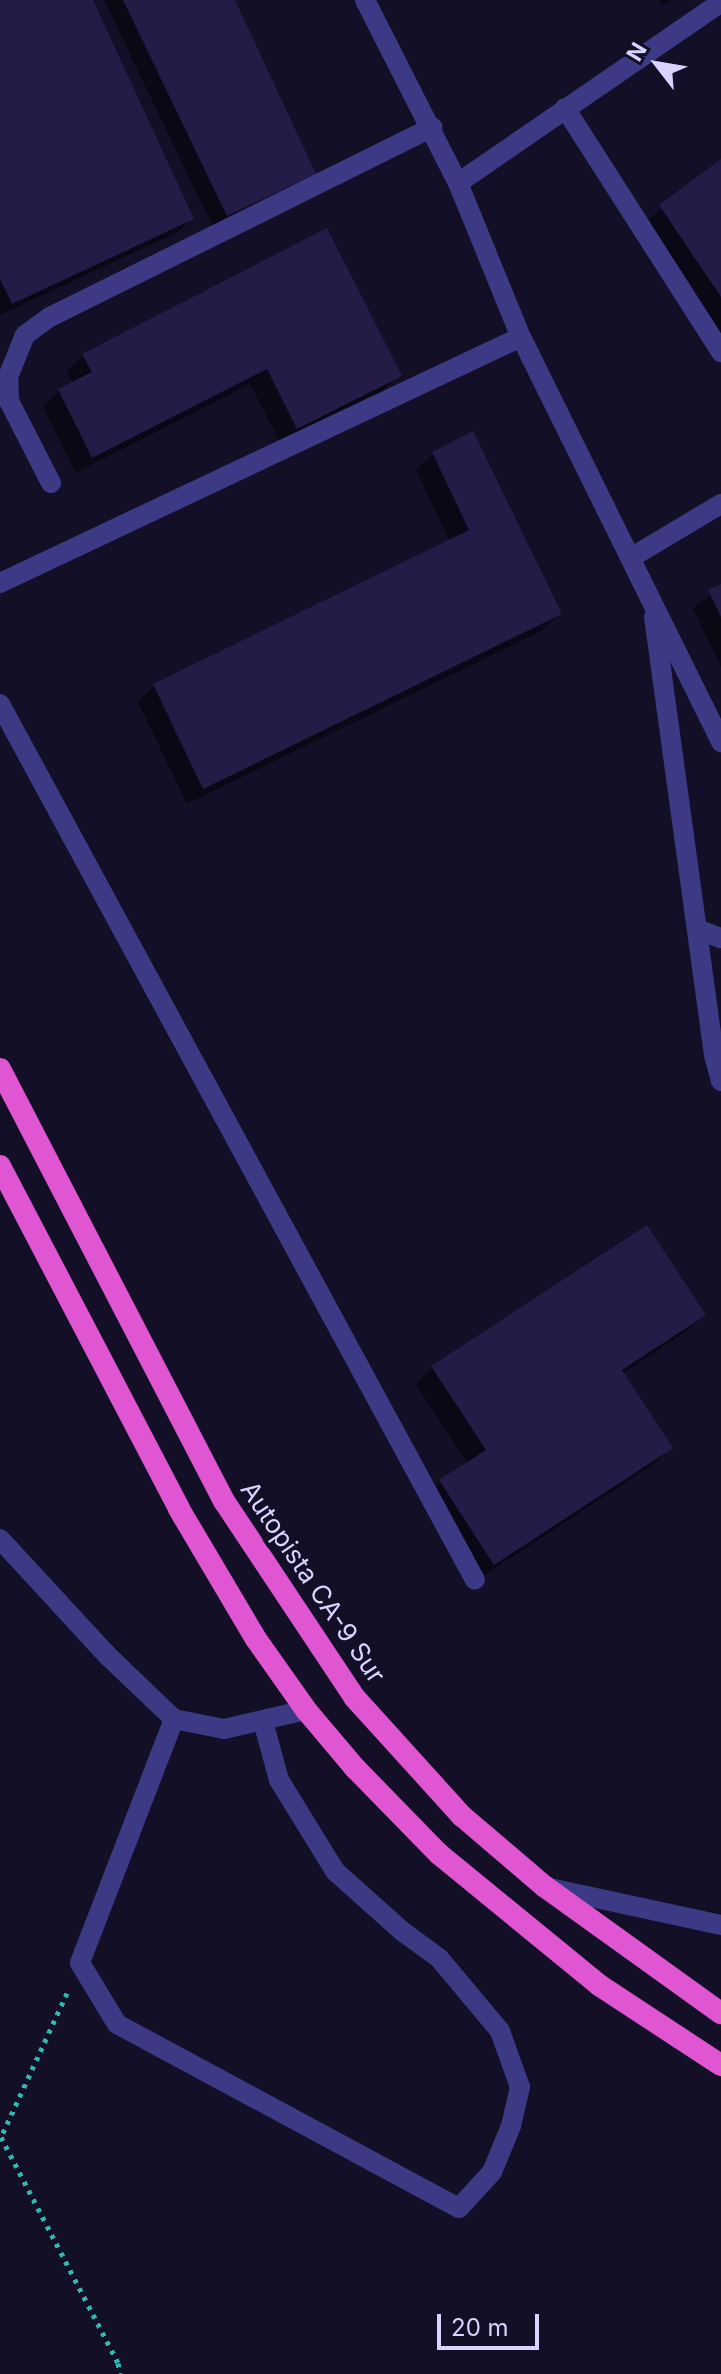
<!DOCTYPE html>
<html>
<head>
<meta charset="utf-8">
<style>
  body { margin:0 }
  #map { position:relative; width:721px; height:2374px; overflow:hidden; background:#130f26; font-family:Inter,sans-serif }
  div>[style] { position:absolute }
  [style*='--x'] { left:calc(var(--x)*1px); top:calc(var(--y)*1px); width:calc(var(--w)*1px); rotate:calc(var(--a)*1deg) }
  .shadow>* { inset:0; background:#0007 }
  .building>* { inset:0; background:#241b47 }
  .path>* { height:5px; margin-top:-2.5px; transform-origin:0; background:repeating-linear-gradient(90deg,#2fb8b0 0 4px,transparent 0 10px) }
  .service>* { height:20px; margin:-10px; padding:0 10px; transform-origin:10px; border-radius:10px; background:#3d3a85 }
  .minor>* { height:20px; margin:-10px; padding:0 10px; transform-origin:10px; border-radius:10px; background:#3d3a85 }
  .trunk>* { height:22px; margin:-11px; padding:0 11px; transform-origin:11px; border-radius:11px; background:#e055d1 }
  span { translate:-50% -50%; white-space:nowrap; text-align:center; line-height:1.15; -webkit-text-stroke:8px #130f26; paint-order:stroke }
  .street-label { font-size:26px; color:#d9d4ff }
  .north { position:absolute; left:617px; top:24px; width:80px; height:80px; -webkit-text-stroke:6px #130f26; paint-order:stroke; rotate:301deg; font-size:22px; font-weight:700; line-height:32px; text-align:center; color:#d9d4ff }
  .north::after { content:''; display:block; margin:auto; width:28px; height:36px; background:#d9d4ff; clip-path:polygon(50% 0,100% 100%,50% 72%,0 100%) }
  .scale { position:absolute; left:437px; top:2314px; width:102px; height:36px; box-sizing:border-box; border:4px solid #d9d4ff; border-top:0; padding-left:10px; font-size:24px; line-height:28px; white-space:nowrap; color:#d9d4ff; -webkit-text-stroke:6px #130f26; paint-order:stroke }
</style>
</head>
<body>
<div id="map">
  <div class="shadow">
    <i style="clip-path:polygon(0 0,91px 0,192px 218px,178px 232px,0 315px)"></i>
    <i style="clip-path:polygon(104px 0,233px 0,301px 187px,213px 227px)"></i>
    <i style="clip-path:polygon(659px 0,672px 0,663px 6px)"></i>
    <i style="clip-path:polygon(721px 161px,721px 337px,644px 223px)"></i>
    <i style="clip-path:polygon(83px 355px,399px 375px,383px 391px,281px 444px,250px 384px,76px 473px,43px 407px,59px 391px,73px 384px,67px 372px)"></i>
    <i style="clip-path:polygon(473px 434px,559px 614px,543px 630px,187px 804px,138px 702px,154px 686px,450px 542px,416px 470px,433px 454px)"></i>
    <i style="clip-path:polygon(721px 586px,721px 667px,693px 608px)"></i>
    <i style="clip-path:polygon(703px 1315px,687px 1331px,622px 1374px,670px 1448px,654px 1464px,477px 1580px,424px 1498px,441px 1482px,468px 1464px,416px 1384px,432px 1367px)"></i>
  </div>
  <div class="building">
    <i style="clip-path:polygon(0 0,93px 0,194px 219px,12px 304px,0 279px)"></i>
    <i style="clip-path:polygon(123px 0,235px 0,316px 174px,227px 216px)"></i>
    <i style="clip-path:polygon(721px 159px,721px 297px,659px 205px)"></i>
    <i style="clip-path:polygon(327px 228px,402px 376px,297px 429px,267px 369px,92px 458px,58px 389px,92px 372px,82px 354px)"></i>
    <i style="clip-path:polygon(473px 431px,562px 614px,203px 789px,153px 684px,469px 530px,432px 452px)"></i>
    <i style="clip-path:polygon(721px 584px,721px 617px,708px 590px)"></i>
    <i style="clip-path:polygon(647px 1225px,706px 1315px,622px 1370px,673px 1448px,494px 1565px,439px 1480px,486px 1450px,431px 1366px)"></i>
  </div>
  <div class="path">
    <i style="--x:67;--y:1993;--w:158;--a:114.6"></i>
    <i style="--x:1;--y:2137;--w:254;--a:62.6"></i>
    <i style="--x:118;--y:2363;--w:11;--a:80"></i>
  </div>
  <div class="service">
    <i style="--x:365;--y:0;--w:205;--a:63.1"></i>
    <i style="--x:458;--y:183;--w:166;--a:67.8"></i>
    <i style="--x:521;--y:337;--w:452;--a:63.7"></i>
    <i style="--x:565;--y:108;--w:290;--a:57.4"></i>
    <i style="--x:458;--y:183;--w:319;--a:-34.5"></i>
    <i style="--x:51;--y:483;--w:92;--a:-117.1"></i>
    <i style="--x:9;--y:401;--w:24;--a:-92"></i>
    <i style="--x:8;--y:377;--w:45;--a:-68"></i>
    <i style="--x:25;--y:335;--w:31;--a:-36"></i>
    <i style="--x:50;--y:317;--w:427;--a:-26.4"></i>
    <i style="--x:632;--y:557;--w:104;--a:-30.8"></i>
    <i style="--x:0;--y:583;--w:576;--a:-25.28"></i>
    <i style="--x:654;--y:617;--w:442;--a:82.2"></i>
    <i style="--x:714;--y:1055;--w:27;--a:75"></i>
    <i style="--x:0;--y:704;--w:996;--a:61.53"></i>
    <i style="--x:697;--y:929;--w:26;--a:21"></i>
    <i style="--x:174;--y:1719;--w:261;--a:111.1"></i>
    <i style="--x:80;--y:1963;--w:71;--a:58.8"></i>
    <i style="--x:117;--y:2024;--w:388;--a:28.3"></i>
    <i style="--x:459;--y:2208;--w:49;--a:-47.5"></i>
    <i style="--x:492;--y:2172;--w:50;--a:-67.6"></i>
    <i style="--x:511;--y:2126;--w:40;--a:-77"></i>
    <i style="--x:520;--y:2087;--w:59;--a:-109.7"></i>
    <i style="--x:500;--y:2031;--w:95;--a:-129.9"></i>
    <i style="--x:439;--y:1958;--w:46;--a:-143.9"></i>
    <i style="--x:402;--y:1931;--w:90;--a:-138.2"></i>
    <i style="--x:335;--y:1871;--w:107;--a:-121.6"></i>
    <i style="--x:279;--y:1780;--w:61;--a:-105.2"></i>
    <i style="--x:545;--y:1887;--w:180;--a:12.2"></i>
  </div>
  <div class="minor">
    <i style="--x:0;--y:1539;--w:159;--a:47.3"></i>
    <i style="--x:108;--y:1656;--w:91;--a:43.7"></i>
    <i style="--x:174;--y:1719;--w:51;--a:11.3"></i>
    <i style="--x:224;--y:1729;--w:84;--a:-13"></i>
  </div>
  <div class="trunk">
    <i style="--x:0;--y:1069;--w:487;--a:62.6"></i>
    <i style="--x:224;--y:1501;--w:235;--a:56.4"></i>
    <i style="--x:354;--y:1697;--w:161;--a:47.8"></i>
    <i style="--x:462;--y:1816;--w:108;--a:40.5"></i>
    <i style="--x:544;--y:1886;--w:218;--a:35.7"></i>
    <i style="--x:0;--y:1166;--w:387;--a:62.4"></i>
    <i style="--x:179;--y:1509;--w:151;--a:59.4"></i>
    <i style="--x:256;--y:1639;--w:87;--a:54.8"></i>
    <i style="--x:306;--y:1710;--w:76;--a:49.8"></i>
    <i style="--x:355;--y:1768;--w:120;--a:45.7"></i>
    <i style="--x:439;--y:1854;--w:207;--a:39.3"></i>
    <i style="--x:599;--y:1985;--w:146;--a:33.3"></i>
  </div>
  <div class="street-label">
    <span style="left:313px;top:1582px;rotate:56deg">Autopista CA-9 Sur</span>
  </div>
  <div class="north">N</div>
  <div class="scale">20 m</div>
</div>
</body>
</html>
